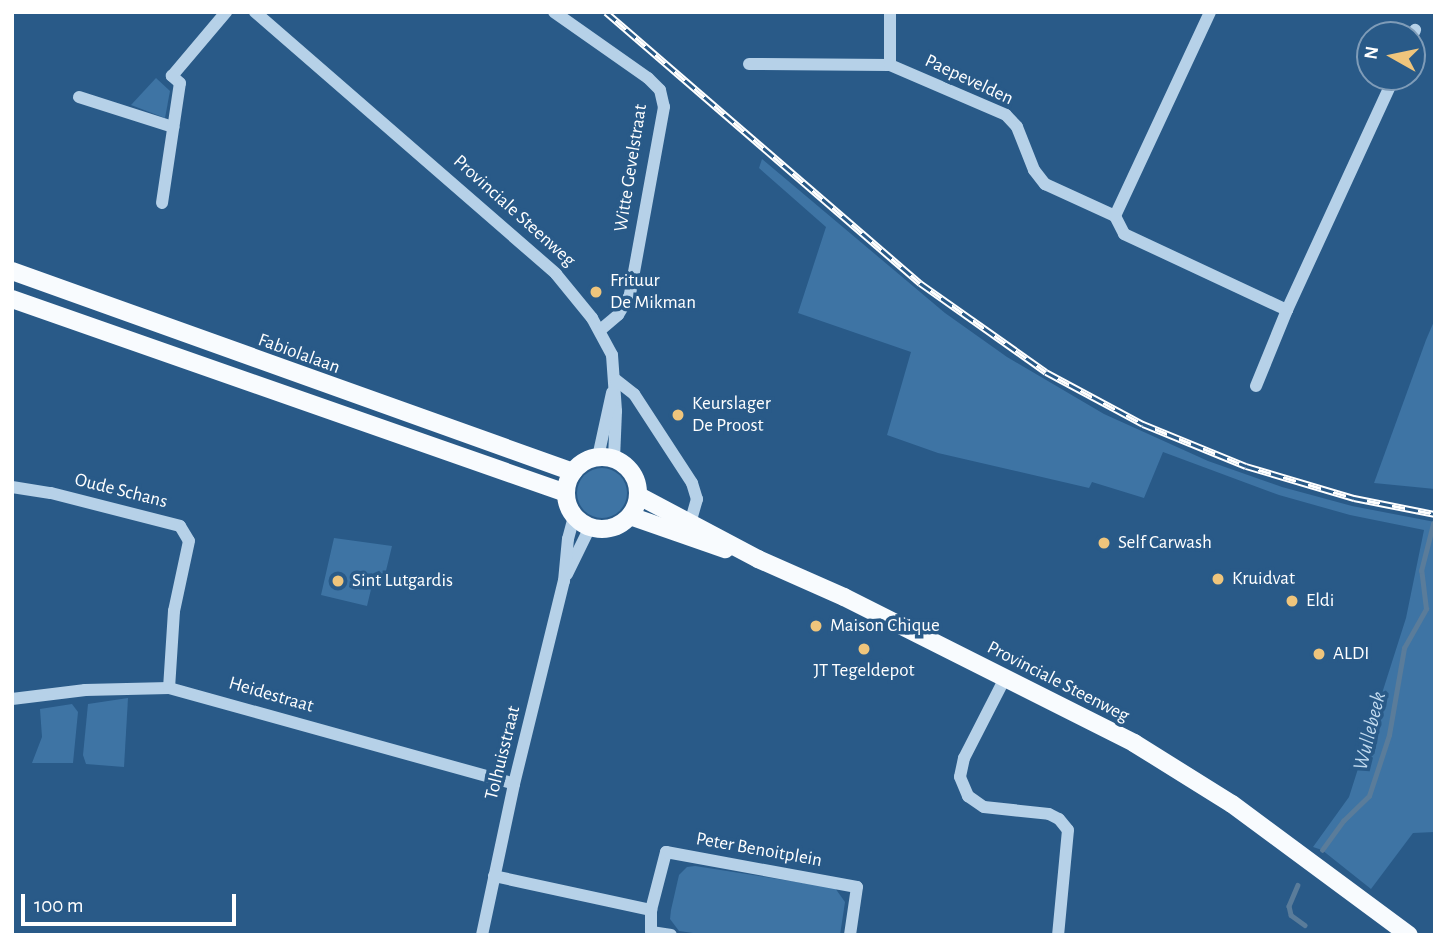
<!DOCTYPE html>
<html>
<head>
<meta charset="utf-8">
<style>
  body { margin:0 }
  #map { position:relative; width:1447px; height:947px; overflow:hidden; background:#295a88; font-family:"Alegreya Sans",sans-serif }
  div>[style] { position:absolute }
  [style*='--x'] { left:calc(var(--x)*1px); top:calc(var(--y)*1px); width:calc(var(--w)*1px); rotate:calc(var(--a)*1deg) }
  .green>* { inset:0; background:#3e74a4 }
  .round { border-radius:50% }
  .stream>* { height:4.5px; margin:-2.25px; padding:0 2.25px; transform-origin:2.25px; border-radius:2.25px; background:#5a7c9a }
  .minor>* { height:12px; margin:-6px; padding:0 6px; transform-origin:6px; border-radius:6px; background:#b6d1e8 }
  .major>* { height:18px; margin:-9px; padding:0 9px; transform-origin:9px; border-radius:9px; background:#f8fbfe }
  .major>.ring { margin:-9px; padding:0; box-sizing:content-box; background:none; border:18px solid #f8fbfe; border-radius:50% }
  .rail>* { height:7px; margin-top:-3.5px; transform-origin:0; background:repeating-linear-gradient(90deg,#295a88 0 13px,#fff 0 26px); box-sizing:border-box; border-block:2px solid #fff }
  .dots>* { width:19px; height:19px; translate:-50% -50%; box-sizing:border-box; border:4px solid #295a88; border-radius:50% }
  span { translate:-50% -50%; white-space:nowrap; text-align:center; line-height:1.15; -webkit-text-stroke:7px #295a88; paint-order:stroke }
  .street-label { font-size:19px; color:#fff }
  .poi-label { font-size:19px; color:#fff }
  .left { translate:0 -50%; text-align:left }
  .water-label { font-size:21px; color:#c1daef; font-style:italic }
  .frame { position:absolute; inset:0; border:14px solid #fff; pointer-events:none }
  .north { position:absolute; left:1356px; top:21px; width:70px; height:70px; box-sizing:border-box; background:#295a88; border:2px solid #7f9cb8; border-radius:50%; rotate:279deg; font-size:19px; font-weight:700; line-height:28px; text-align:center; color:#fff }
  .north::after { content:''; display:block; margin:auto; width:24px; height:32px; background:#efc57c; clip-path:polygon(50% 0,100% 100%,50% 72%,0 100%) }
  .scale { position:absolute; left:21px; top:894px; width:215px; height:32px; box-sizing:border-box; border:4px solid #fff; border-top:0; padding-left:9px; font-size:21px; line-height:24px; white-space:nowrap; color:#fff; -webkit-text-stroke:5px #295a88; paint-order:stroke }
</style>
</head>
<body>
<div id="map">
  <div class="green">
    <i style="clip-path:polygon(156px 78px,170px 91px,165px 118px,131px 105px)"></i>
    <i style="clip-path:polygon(762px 159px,945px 313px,1007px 357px,1104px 414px,1208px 461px,1282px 487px,1352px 506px,1435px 522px,1435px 832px,1413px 833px,1371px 889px,1322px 850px,1313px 847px,1349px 797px,1406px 618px,1424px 530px,1350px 515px,1279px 495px,1163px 452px,1144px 498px,1092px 482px,1089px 488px,938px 453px,887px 435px,911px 352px,798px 313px,826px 227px,759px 168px)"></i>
    <i style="clip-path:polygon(1435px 319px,1435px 489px,1374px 483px,1426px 340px)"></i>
    <i class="round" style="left:577px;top:468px;width:50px;height:50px"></i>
    <i style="clip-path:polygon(334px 538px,392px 546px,384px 579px,374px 577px,367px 606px,321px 595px)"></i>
    <i style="clip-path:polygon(128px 698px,124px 767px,86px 764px,83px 755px,88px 704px)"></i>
    <i style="clip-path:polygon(72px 704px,78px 712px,73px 763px,32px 763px,42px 737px,40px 709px)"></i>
    <i style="clip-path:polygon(695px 866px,835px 888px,845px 902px,840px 935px,707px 935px,679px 931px,670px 919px,671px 910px,679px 875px,687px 867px)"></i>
  </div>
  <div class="stream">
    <i style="--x:1322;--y:850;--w:36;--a:-54"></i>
    <i style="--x:1343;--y:821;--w:36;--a:-44"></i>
    <i style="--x:1369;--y:796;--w:64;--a:-71.8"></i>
    <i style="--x:1389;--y:735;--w:88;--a:-80.2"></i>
    <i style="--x:1404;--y:648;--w:45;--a:-60.6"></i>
    <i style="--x:1426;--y:609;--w:38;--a:-97"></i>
    <i style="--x:1421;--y:571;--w:49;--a:-75.7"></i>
    <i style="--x:1298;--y:885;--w:23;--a:113"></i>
    <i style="--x:1289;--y:906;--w:9;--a:77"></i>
    <i style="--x:1291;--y:915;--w:17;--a:36"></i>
  </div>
  <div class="minor">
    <i style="--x:255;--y:12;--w:399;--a:41"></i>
    <i style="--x:556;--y:274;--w:57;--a:50.7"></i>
    <i style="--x:592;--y:318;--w:42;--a:61.6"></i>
    <i style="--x:612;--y:355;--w:56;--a:85.9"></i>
    <i style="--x:616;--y:411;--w:48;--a:92.4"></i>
    <i style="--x:554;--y:12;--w:115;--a:35.1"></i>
    <i style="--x:648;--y:78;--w:17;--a:45"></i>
    <i style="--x:660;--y:90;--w:17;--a:77"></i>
    <i style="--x:664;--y:107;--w:191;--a:100.3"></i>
    <i style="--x:630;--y:295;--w:23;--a:121"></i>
    <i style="--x:618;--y:315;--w:23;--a:140"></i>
    <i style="--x:1412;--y:36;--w:7;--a:-63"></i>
    <i style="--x:749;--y:64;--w:141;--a:0.4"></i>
    <i style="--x:890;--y:65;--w:53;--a:-90"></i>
    <i style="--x:890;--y:65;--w:126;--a:23.3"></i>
    <i style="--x:1006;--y:115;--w:16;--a:47"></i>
    <i style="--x:1017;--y:127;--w:46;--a:68.4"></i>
    <i style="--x:1034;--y:170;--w:18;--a:52"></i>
    <i style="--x:1045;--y:184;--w:77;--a:24.6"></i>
    <i style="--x:1115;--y:216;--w:20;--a:63"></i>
    <i style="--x:1124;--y:234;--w:180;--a:25"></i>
    <i style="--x:1287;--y:310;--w:256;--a:-65.3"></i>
    <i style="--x:79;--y:97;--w:99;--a:17.7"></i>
    <i style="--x:162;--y:203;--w:121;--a:-81.5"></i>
    <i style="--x:180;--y:83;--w:11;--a:-139"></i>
    <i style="--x:172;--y:76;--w:84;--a:-49.8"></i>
    <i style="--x:1115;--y:216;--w:225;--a:-65"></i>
    <i style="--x:616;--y:380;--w:23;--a:38"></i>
    <i style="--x:634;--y:394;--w:106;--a:56.9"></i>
    <i style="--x:692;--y:483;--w:17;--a:73"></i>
    <i style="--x:697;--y:499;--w:25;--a:106"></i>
    <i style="--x:1256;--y:386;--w:82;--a:-67.8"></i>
    <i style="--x:598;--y:457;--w:66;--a:-77.7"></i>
    <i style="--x:12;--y:487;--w:39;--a:9"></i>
    <i style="--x:51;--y:493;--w:133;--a:14.3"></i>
    <i style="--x:180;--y:526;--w:17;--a:59"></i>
    <i style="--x:189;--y:541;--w:72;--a:102.1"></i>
    <i style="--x:174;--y:611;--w:77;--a:93.7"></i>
    <i style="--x:567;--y:574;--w:52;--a:-63.9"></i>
    <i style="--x:1005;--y:678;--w:90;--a:117.1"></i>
    <i style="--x:964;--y:758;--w:19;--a:102"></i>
    <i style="--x:960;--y:777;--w:21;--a:67"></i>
    <i style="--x:968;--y:796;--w:19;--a:35"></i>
    <i style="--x:984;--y:807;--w:65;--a:6.1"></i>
    <i style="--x:1049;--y:814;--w:11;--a:27"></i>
    <i style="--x:1059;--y:819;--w:14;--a:51"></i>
    <i style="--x:1068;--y:830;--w:105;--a:95.4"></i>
    <i style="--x:12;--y:699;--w:74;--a:-7"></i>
    <i style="--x:85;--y:690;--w:84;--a:-1.4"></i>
    <i style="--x:169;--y:688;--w:358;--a:15.5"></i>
    <i style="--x:494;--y:876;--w:161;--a:12.2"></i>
    <i style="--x:482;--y:935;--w:154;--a:-78"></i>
    <i style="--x:514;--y:784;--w:209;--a:-76.2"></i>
    <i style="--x:564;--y:581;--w:42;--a:-84.6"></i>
    <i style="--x:568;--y:539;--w:24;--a:-75"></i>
    <i style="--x:671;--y:935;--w:20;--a:-171"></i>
    <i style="--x:651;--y:932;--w:22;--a:-90"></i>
    <i style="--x:651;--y:910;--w:60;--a:-75.5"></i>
    <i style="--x:666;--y:852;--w:194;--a:10.4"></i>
    <i style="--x:857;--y:887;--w:49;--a:98.3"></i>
  </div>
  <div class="major">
    <i style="--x:12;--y:271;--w:596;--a:19.71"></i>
    <i style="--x:12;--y:299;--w:587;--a:19.3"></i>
    <i class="ring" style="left:566px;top:457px;width:54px;height:54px"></i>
    <i style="--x:639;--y:496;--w:135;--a:27.9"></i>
    <i style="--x:758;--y:559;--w:94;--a:23.8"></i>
    <i style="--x:844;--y:597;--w:325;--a:26.7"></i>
    <i style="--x:1134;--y:743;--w:115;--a:31.9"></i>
    <i style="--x:1232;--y:804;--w:220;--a:36.5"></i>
    <i style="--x:630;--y:516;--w:101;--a:19.2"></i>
  </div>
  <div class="rail">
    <i style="--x:606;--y:12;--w:415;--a:40.8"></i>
    <i style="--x:920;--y:283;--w:154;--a:35.2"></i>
    <i style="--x:1046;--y:372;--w:110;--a:28.2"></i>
    <i style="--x:1143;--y:424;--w:111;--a:22.2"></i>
    <i style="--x:1246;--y:466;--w:113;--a:16.5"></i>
    <i style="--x:1354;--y:498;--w:83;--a:11.2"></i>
  </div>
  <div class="dots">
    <i style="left:596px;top:292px;background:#efc57c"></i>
    <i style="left:678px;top:415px;background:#efc57c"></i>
    <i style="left:1104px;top:543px;background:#efc57c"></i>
    <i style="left:1218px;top:579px;background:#efc57c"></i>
    <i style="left:338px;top:581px;background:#efc57c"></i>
    <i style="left:1292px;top:601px;background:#efc57c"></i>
    <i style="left:816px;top:626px;background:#efc57c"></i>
    <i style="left:864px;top:649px;background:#efc57c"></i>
    <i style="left:1319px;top:654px;background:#efc57c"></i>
  </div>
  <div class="street-label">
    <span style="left:969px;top:80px;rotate:25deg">Paepevelden</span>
    <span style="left:631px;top:168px;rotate:-81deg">Witte Gevelstraat</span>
    <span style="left:514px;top:211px;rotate:42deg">Provinciale Steenweg</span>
    <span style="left:299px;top:354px;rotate:20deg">Fabiolalaan</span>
    <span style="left:121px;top:491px;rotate:14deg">Oude Schans</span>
    <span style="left:1058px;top:682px;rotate:27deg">Provinciale Steenweg</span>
    <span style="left:271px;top:695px;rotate:16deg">Heidestraat</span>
    <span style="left:503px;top:753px;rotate:-76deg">Tolhuisstraat</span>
    <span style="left:759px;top:850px;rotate:10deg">Peter Benoitplein</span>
  </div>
  <div class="poi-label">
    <span class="left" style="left:610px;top:292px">Frituur<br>De Mikman</span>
    <span class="left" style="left:692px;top:415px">Keurslager<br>De Proost</span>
    <span class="left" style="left:1118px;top:543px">Self Carwash</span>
    <span class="left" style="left:1232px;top:579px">Kruidvat</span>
    <span class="left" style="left:352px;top:581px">Sint Lutgardis</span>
    <span class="left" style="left:1306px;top:601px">Eldi</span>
    <span class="left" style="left:830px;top:626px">Maison Chique</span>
    <span class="left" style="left:1333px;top:654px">ALDI</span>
    <span style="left:864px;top:671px">JT Tegeldepot</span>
  </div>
  <div class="water-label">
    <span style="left:1370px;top:731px;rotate:-76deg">Wullebeek</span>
  </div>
  <div class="frame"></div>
  <div class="north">N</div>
  <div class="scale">100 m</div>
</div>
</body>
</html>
